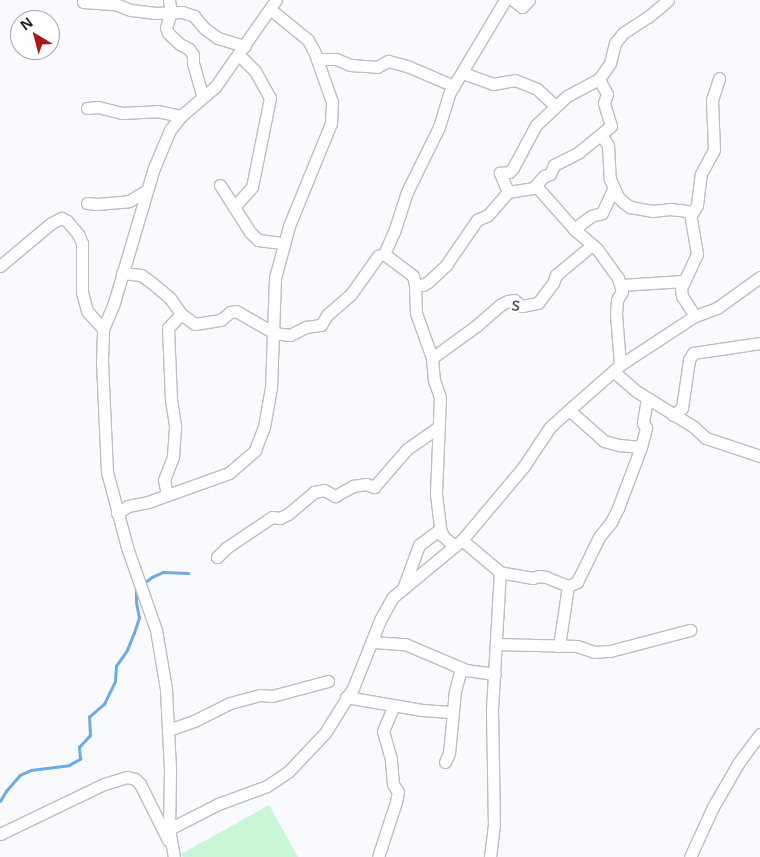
<!DOCTYPE html>
<html>
<head>
<meta charset="utf-8">
<style>
  body { margin:0 }
  #map { position:relative; width:760px; height:857px; overflow:hidden; background:#f9fafd; font-family:"Open Sans",sans-serif }
  div>[style] { position:absolute }
  [style*='--x'] { left:calc(var(--x)*1px); top:calc(var(--y)*1px); width:calc(var(--w)*1px); rotate:calc(var(--a)*1deg) }
  .green>* { inset:0; background:#c9f6d6 }
  .stream>* { height:2.5px; margin:-1.25px; padding:0 1.25px; transform-origin:1.25px; border-radius:1.25px; background:#6fabe1 }
  .roads { filter:drop-shadow(1px 0 #bdbec1) drop-shadow(-1px 0 #bdbec1) drop-shadow(0 1px #bdbec1) drop-shadow(0 -1px #bdbec1) }
  .minor>* { height:11px; margin:-5.5px; padding:0 5.5px; transform-origin:5.5px; border-radius:5.5px; background:#fff }
  span { translate:-50% -50%; white-space:nowrap; text-align:center; line-height:1.15; -webkit-text-stroke:4.5px #fff; paint-order:stroke }
  .street-label { font-size:18px; color:#202122 }
  .north { position:absolute; left:10px; top:10px; width:50px; height:50px; box-sizing:border-box; background:#fff; border:1px solid #a6a6a7; border-radius:50%; rotate:323deg; font-size:14px; font-weight:700; line-height:20px; text-align:center; color:#202122 }
  .north::after { content:''; display:block; margin:auto; width:18px; height:22px; background:#aa1817; clip-path:polygon(50% 0,100% 100%,50% 72%,0 100%) }
</style>
</head>
<body>
<div id="map">
  <div class="green">
    <i style="clip-path:polygon(269px 805px,298px 857px,183px 857px,181px 854px)"></i>
  </div>
  <div class="stream">
    <i style="--x:143;--y:584;--w:11;--a:-38"></i>
    <i style="--x:152;--y:577;--w:12;--a:-24"></i>
    <i style="--x:163;--y:572;--w:25;--a:2"></i>
    <i style="--x:0;--y:801;--w:12;--a:-59"></i>
    <i style="--x:6;--y:791;--w:21;--a:-49"></i>
    <i style="--x:20;--y:775;--w:12;--a:-24"></i>
    <i style="--x:31;--y:770;--w:38;--a:-7"></i>
    <i style="--x:69;--y:765;--w:13;--a:-29"></i>
    <i style="--x:80;--y:759;--w:12;--a:-95"></i>
    <i style="--x:79;--y:747;--w:16;--a:-47"></i>
    <i style="--x:90;--y:735;--w:18;--a:-93"></i>
    <i style="--x:89;--y:717;--w:20;--a:-41"></i>
    <i style="--x:104;--y:704;--w:25;--a:-64"></i>
    <i style="--x:115;--y:681;--w:15;--a:-86"></i>
    <i style="--x:116;--y:666;--w:19;--a:-55"></i>
    <i style="--x:127;--y:650;--w:18;--a:-68"></i>
    <i style="--x:134;--y:633;--w:16;--a:-72"></i>
    <i style="--x:139;--y:618;--w:16;--a:-101"></i>
    <i style="--x:136;--y:602;--w:12;--a:-90"></i>
    <i style="--x:136;--y:590;--w:3;--a:-45"></i>
  </div>
  <div class="roads">
    <div class="minor">
      <i style="--x:169;--y:0;--w:12;--a:81"></i>
      <i style="--x:171;--y:12;--w:16;--a:108"></i>
      <i style="--x:166;--y:27;--w:6;--a:72"></i>
      <i style="--x:168;--y:33;--w:16;--a:43"></i>
      <i style="--x:180;--y:44;--w:10;--a:29"></i>
      <i style="--x:189;--y:49;--w:7;--a:56"></i>
      <i style="--x:193;--y:55;--w:8;--a:90"></i>
      <i style="--x:193;--y:63;--w:35;--a:74"></i>
      <i style="--x:513;--y:0;--w:11;--a:38"></i>
      <i style="--x:522;--y:7;--w:10;--a:-45"></i>
      <i style="--x:83;--y:2;--w:32;--a:4"></i>
      <i style="--x:115;--y:4;--w:17;--a:21"></i>
      <i style="--x:131;--y:10;--w:23;--a:7"></i>
      <i style="--x:154;--y:13;--w:28;--a:-2"></i>
      <i style="--x:182;--y:12;--w:13;--a:18"></i>
      <i style="--x:194;--y:16;--w:16;--a:50"></i>
      <i style="--x:204;--y:28;--w:17;--a:36"></i>
      <i style="--x:218;--y:38;--w:28;--a:17"></i>
      <i style="--x:317;--y:59;--w:19;--a:0"></i>
      <i style="--x:336;--y:59;--w:15;--a:23"></i>
      <i style="--x:350;--y:65;--w:27;--a:4"></i>
      <i style="--x:377;--y:67;--w:13;--a:-29"></i>
      <i style="--x:388;--y:61;--w:20;--a:15"></i>
      <i style="--x:407;--y:66;--w:51;--a:23.1"></i>
      <i style="--x:463;--y:73;--w:32;--a:20"></i>
      <i style="--x:493;--y:84;--w:22;--a:-10"></i>
      <i style="--x:515;--y:80;--w:24;--a:22"></i>
      <i style="--x:537;--y:89;--w:25;--a:43"></i>
      <i style="--x:87;--y:108;--w:11;--a:-5"></i>
      <i style="--x:98;--y:107;--w:25;--a:14"></i>
      <i style="--x:122;--y:113;--w:35;--a:-3"></i>
      <i style="--x:157;--y:111;--w:25;--a:12"></i>
      <i style="--x:601;--y:135;--w:12;--a:55"></i>
      <i style="--x:608;--y:145;--w:34;--a:87"></i>
      <i style="--x:610;--y:179;--w:20;--a:66"></i>
      <i style="--x:618;--y:197;--w:7;--a:45"></i>
      <i style="--x:623;--y:202;--w:9;--a:36"></i>
      <i style="--x:630;--y:207;--w:22;--a:10"></i>
      <i style="--x:652;--y:211;--w:18;--a:-6"></i>
      <i style="--x:670;--y:209;--w:23;--a:7"></i>
      <i style="--x:693;--y:212;--w:8;--a:-60"></i>
      <i style="--x:697;--y:205;--w:31;--a:-83"></i>
      <i style="--x:701;--y:174;--w:27;--a:-62"></i>
      <i style="--x:714;--y:150;--w:50;--a:-92.3"></i>
      <i style="--x:712;--y:100;--w:23;--a:-72"></i>
      <i style="--x:220;--y:185;--w:56;--a:57.4"></i>
      <i style="--x:250;--y:232;--w:11;--a:45"></i>
      <i style="--x:258;--y:240;--w:26;--a:7"></i>
      <i style="--x:536;--y:186;--w:57;--a:48.5"></i>
      <i style="--x:574;--y:229;--w:30;--a:41"></i>
      <i style="--x:597;--y:249;--w:36;--a:54"></i>
      <i style="--x:618;--y:278;--w:14;--a:73"></i>
      <i style="--x:622;--y:291;--w:10;--a:119"></i>
      <i style="--x:617;--y:300;--w:14;--a:94"></i>
      <i style="--x:616;--y:314;--w:51;--a:85.5"></i>
      <i style="--x:508;--y:192;--w:25;--a:-9"></i>
      <i style="--x:533;--y:188;--w:16;--a:-47"></i>
      <i style="--x:544;--y:176;--w:6;--a:-18"></i>
      <i style="--x:550;--y:174;--w:10;--a:-66"></i>
      <i style="--x:554;--y:165;--w:28;--a:-27"></i>
      <i style="--x:579;--y:152;--w:41;--a:-39.1"></i>
      <i style="--x:611;--y:126;--w:24;--a:-107"></i>
      <i style="--x:604;--y:103;--w:9;--a:-72"></i>
      <i style="--x:607;--y:94;--w:17;--a:-118"></i>
      <i style="--x:87;--y:203;--w:10;--a:6"></i>
      <i style="--x:97;--y:204;--w:32;--a:-5"></i>
      <i style="--x:129;--y:201;--w:21;--a:-31"></i>
      <i style="--x:234;--y:207;--w:27;--a:-48"></i>
      <i style="--x:252;--y:187;--w:91;--a:-78.6"></i>
      <i style="--x:270;--y:98;--w:31;--a:-119"></i>
      <i style="--x:255;--y:71;--w:23;--a:-135"></i>
      <i style="--x:690;--y:213;--w:42;--a:80.3"></i>
      <i style="--x:697;--y:254;--w:38;--a:115"></i>
      <i style="--x:681;--y:289;--w:7;--a:82"></i>
      <i style="--x:682;--y:296;--w:24;--a:57"></i>
      <i style="--x:574;--y:229;--w:21;--a:-37"></i>
      <i style="--x:591;--y:216;--w:11;--a:-15"></i>
      <i style="--x:602;--y:213;--w:26;--a:-65"></i>
      <i style="--x:384;--y:254;--w:36;--a:37"></i>
      <i style="--x:413;--y:276;--w:9;--a:77"></i>
      <i style="--x:415;--y:285;--w:28;--a:88"></i>
      <i style="--x:416;--y:313;--w:48;--a:70.4"></i>
      <i style="--x:432;--y:358;--w:22;--a:85"></i>
      <i style="--x:434;--y:380;--w:18;--a:71"></i>
      <i style="--x:440;--y:397;--w:97;--a:92.4"></i>
      <i style="--x:436;--y:494;--w:35;--a:83"></i>
      <i style="--x:440;--y:529;--w:8;--a:67"></i>
      <i style="--x:443;--y:536;--w:15;--a:42"></i>
      <i style="--x:0;--y:266;--w:65;--a:-40"></i>
      <i style="--x:50;--y:224;--w:13;--a:-29"></i>
      <i style="--x:61;--y:218;--w:7;--a:27"></i>
      <i style="--x:67;--y:221;--w:17;--a:50"></i>
      <i style="--x:78;--y:234;--w:10;--a:66"></i>
      <i style="--x:82;--y:243;--w:49;--a:90"></i>
      <i style="--x:82;--y:292;--w:20;--a:75"></i>
      <i style="--x:87;--y:311;--w:24;--a:48"></i>
      <i style="--x:122;--y:273;--w:19;--a:6"></i>
      <i style="--x:141;--y:275;--w:14;--a:36"></i>
      <i style="--x:152;--y:283;--w:23;--a:40"></i>
      <i style="--x:170;--y:298;--w:19;--a:55"></i>
      <i style="--x:181;--y:314;--w:17;--a:36"></i>
      <i style="--x:195;--y:324;--w:26;--a:-9"></i>
      <i style="--x:221;--y:320;--w:12;--a:-42"></i>
      <i style="--x:230;--y:312;--w:6;--a:-9"></i>
      <i style="--x:236;--y:311;--w:44;--a:30.1"></i>
      <i style="--x:274;--y:333;--w:16;--a:7"></i>
      <i style="--x:290;--y:335;--w:18;--a:-27"></i>
      <i style="--x:306;--y:327;--w:15;--a:-8"></i>
      <i style="--x:321;--y:325;--w:12;--a:-59"></i>
      <i style="--x:327;--y:315;--w:32;--a:-41"></i>
      <i style="--x:351;--y:294;--w:47;--a:-54.6"></i>
      <i style="--x:378;--y:256;--w:6;--a:-18"></i>
      <i style="--x:384;--y:254;--w:24;--a:-66"></i>
      <i style="--x:394;--y:232;--w:42;--a:-72"></i>
      <i style="--x:407;--y:192;--w:72;--a:-63.8"></i>
      <i style="--x:439;--y:127;--w:37;--a:-73"></i>
      <i style="--x:450;--y:92;--w:107;--a:-59.1"></i>
      <i style="--x:415;--y:285;--w:8;--a:0"></i>
      <i style="--x:423;--y:285;--w:6;--a:-31"></i>
      <i style="--x:428;--y:282;--w:25;--a:-43"></i>
      <i style="--x:446;--y:265;--w:55;--a:-55.4"></i>
      <i style="--x:477;--y:220;--w:12;--a:-24"></i>
      <i style="--x:488;--y:215;--w:30;--a:-49"></i>
      <i style="--x:508;--y:192;--w:21;--a:-113"></i>
      <i style="--x:500;--y:173;--w:9;--a:-6"></i>
      <i style="--x:509;--y:172;--w:6;--a:-45"></i>
      <i style="--x:513;--y:168;--w:49;--a:-61.9"></i>
      <i style="--x:536;--y:125;--w:42;--a:-43.1"></i>
      <i style="--x:567;--y:96;--w:36;--a:-28"></i>
      <i style="--x:599;--y:79;--w:19;--a:-55"></i>
      <i style="--x:610;--y:63;--w:21;--a:-76"></i>
      <i style="--x:615;--y:43;--w:13;--a:-51"></i>
      <i style="--x:623;--y:33;--w:30;--a:-33"></i>
      <i style="--x:648;--y:17;--w:26;--a:-40"></i>
      <i style="--x:621;--y:285;--w:62;--a:-3.7"></i>
      <i style="--x:432;--y:358;--w:54;--a:-36"></i>
      <i style="--x:476;--y:326;--w:32;--a:-41"></i>
      <i style="--x:500;--y:305;--w:9;--a:-27"></i>
      <i style="--x:508;--y:301;--w:6;--a:-9"></i>
      <i style="--x:514;--y:300;--w:10;--a:37"></i>
      <i style="--x:522;--y:306;--w:16;--a:-11"></i>
      <i style="--x:538;--y:303;--w:25;--a:-53"></i>
      <i style="--x:553;--y:283;--w:9;--a:-69"></i>
      <i style="--x:556;--y:275;--w:47;--a:-39.8"></i>
      <i style="--x:613;--y:371;--w:30;--a:41"></i>
      <i style="--x:636;--y:391;--w:68;--a:31.8"></i>
      <i style="--x:694;--y:427;--w:16;--a:43"></i>
      <i style="--x:706;--y:438;--w:57;--a:18.4"></i>
      <i style="--x:569;--y:410;--w:47;--a:41.5"></i>
      <i style="--x:604;--y:441;--w:16;--a:15"></i>
      <i style="--x:619;--y:445;--w:22;--a:5"></i>
      <i style="--x:673;--y:415;--w:11;--a:-38"></i>
      <i style="--x:682;--y:408;--w:49;--a:-81.7"></i>
      <i style="--x:689;--y:360;--w:8;--a:-60"></i>
      <i style="--x:693;--y:353;--w:68;--a:-8.5"></i>
      <i style="--x:167;--y:495;--w:15;--a:-101"></i>
      <i style="--x:164;--y:480;--w:26;--a:-69"></i>
      <i style="--x:173;--y:456;--w:31;--a:-86"></i>
      <i style="--x:175;--y:425;--w:25;--a:-99"></i>
      <i style="--x:171;--y:400;--w:72;--a:-92.4"></i>
      <i style="--x:168;--y:328;--w:19;--a:-47"></i>
      <i style="--x:117;--y:513;--w:13;--a:-32"></i>
      <i style="--x:128;--y:506;--w:20;--a:-11"></i>
      <i style="--x:148;--y:502;--w:86;--a:-19.7"></i>
      <i style="--x:229;--y:473;--w:35;--a:-41"></i>
      <i style="--x:255;--y:450;--w:25;--a:-69"></i>
      <i style="--x:264;--y:427;--w:40;--a:-80"></i>
      <i style="--x:271;--y:388;--w:110;--a:-87.9"></i>
      <i style="--x:275;--y:278;--w:54;--a:-74.9"></i>
      <i style="--x:289;--y:226;--w:111;--a:-67.8"></i>
      <i style="--x:331;--y:123;--w:21;--a:-87"></i>
      <i style="--x:332;--y:102;--w:54;--a:-109.4"></i>
      <i style="--x:314;--y:51;--w:13;--a:-119"></i>
      <i style="--x:308;--y:40;--w:49;--a:-140.8"></i>
      <i style="--x:217;--y:557;--w:13;--a:-45"></i>
      <i style="--x:226;--y:548;--w:55;--a:-34"></i>
      <i style="--x:272;--y:517;--w:8;--a:7"></i>
      <i style="--x:280;--y:518;--w:9;--a:-27"></i>
      <i style="--x:288;--y:514;--w:34;--a:-40"></i>
      <i style="--x:314;--y:492;--w:10;--a:-11"></i>
      <i style="--x:324;--y:490;--w:13;--a:29"></i>
      <i style="--x:335;--y:496;--w:21;--a:-29"></i>
      <i style="--x:353;--y:486;--w:13;--a:-9"></i>
      <i style="--x:366;--y:484;--w:9;--a:21"></i>
      <i style="--x:374;--y:487;--w:50;--a:-49"></i>
      <i style="--x:407;--y:449;--w:39;--a:-35"></i>
      <i style="--x:404;--y:586;--w:44;--a:-69.9"></i>
      <i style="--x:419;--y:545;--w:26;--a:-37"></i>
      <i style="--x:568;--y:586;--w:24;--a:-158"></i>
      <i style="--x:546;--y:577;--w:7;--a:-172"></i>
      <i style="--x:539;--y:576;--w:6;--a:162"></i>
      <i style="--x:533;--y:578;--w:34;--a:-170"></i>
      <i style="--x:500;--y:572;--w:50;--a:-139.9"></i>
      <i style="--x:462;--y:540;--w:97;--a:-50"></i>
      <i style="--x:524;--y:466;--w:47;--a:-56.3"></i>
      <i style="--x:550;--y:427;--w:25;--a:-42"></i>
      <i style="--x:569;--y:410;--w:68;--a:-41.4"></i>
      <i style="--x:620;--y:365;--w:90;--a:-33.2"></i>
      <i style="--x:695;--y:316;--w:23;--a:-20"></i>
      <i style="--x:717;--y:308;--w:53;--a:-35.8"></i>
      <i style="--x:373;--y:642;--w:32;--a:4"></i>
      <i style="--x:405;--y:644;--w:66;--a:23.1"></i>
      <i style="--x:466;--y:670;--w:29;--a:8"></i>
      <i style="--x:496;--y:644;--w:81;--a:1.4"></i>
      <i style="--x:577;--y:646;--w:18;--a:19"></i>
      <i style="--x:594;--y:652;--w:16;--a:-4"></i>
      <i style="--x:610;--y:651;--w:83;--a:-14.7"></i>
      <i style="--x:559;--y:646;--w:61;--a:-81.5"></i>
      <i style="--x:568;--y:586;--w:10;--a:-24"></i>
      <i style="--x:577;--y:582;--w:50;--a:-63.9"></i>
      <i style="--x:599;--y:537;--w:19;--a:-51"></i>
      <i style="--x:611;--y:522;--w:16;--a:-63"></i>
      <i style="--x:618;--y:508;--w:65;--a:-69.3"></i>
      <i style="--x:641;--y:447;--w:20;--a:-75"></i>
      <i style="--x:646;--y:428;--w:6;--a:-121"></i>
      <i style="--x:643;--y:423;--w:25;--a:-81"></i>
      <i style="--x:346;--y:697;--w:77;--a:9.7"></i>
      <i style="--x:422;--y:710;--w:31;--a:4"></i>
      <i style="--x:453;--y:712;--w:21;--a:-85"></i>
      <i style="--x:455;--y:691;--w:24;--a:-75"></i>
      <i style="--x:168;--y:730;--w:28;--a:-19"></i>
      <i style="--x:194;--y:721;--w:40;--a:-26.6"></i>
      <i style="--x:230;--y:703;--w:31;--a:-15"></i>
      <i style="--x:260;--y:695;--w:12;--a:5"></i>
      <i style="--x:272;--y:696;--w:58;--a:-15"></i>
      <i style="--x:445;--y:762;--w:10;--a:-66"></i>
      <i style="--x:449;--y:753;--w:41;--a:-84.4"></i>
      <i style="--x:169;--y:829;--w:55;--a:-27"></i>
      <i style="--x:218;--y:804;--w:52;--a:-20.2"></i>
      <i style="--x:267;--y:786;--w:25;--a:-34"></i>
      <i style="--x:288;--y:772;--w:54;--a:-46.5"></i>
      <i style="--x:325;--y:733;--w:53;--a:-58.1"></i>
      <i style="--x:353;--y:688;--w:73;--a:-68.3"></i>
      <i style="--x:380;--y:620;--w:26;--a:-61"></i>
      <i style="--x:393;--y:597;--w:89;--a:-39.6"></i>
      <i style="--x:0;--y:834;--w:115;--a:-25.7"></i>
      <i style="--x:104;--y:784;--w:24;--a:-17"></i>
      <i style="--x:127;--y:777;--w:8;--a:14"></i>
      <i style="--x:135;--y:779;--w:7;--a:45"></i>
      <i style="--x:140;--y:784;--w:63;--a:63.4"></i>
      <i style="--x:174;--y:857;--w:28;--a:-100"></i>
      <i style="--x:169;--y:829;--w:60;--a:-89"></i>
      <i style="--x:170;--y:769;--w:80;--a:-92.9"></i>
      <i style="--x:166;--y:689;--w:60;--a:-99.6"></i>
      <i style="--x:156;--y:630;--w:88;--a:-109.3"></i>
      <i style="--x:127;--y:547;--w:78;--a:-104.9"></i>
      <i style="--x:107;--y:472;--w:111;--a:-92.6"></i>
      <i style="--x:102;--y:361;--w:32;--a:-88"></i>
      <i style="--x:103;--y:329;--w:25;--a:-67"></i>
      <i style="--x:113;--y:306;--w:144;--a:-73.5"></i>
      <i style="--x:154;--y:168;--w:41;--a:-67.2"></i>
      <i style="--x:170;--y:130;--w:18;--a:-52"></i>
      <i style="--x:181;--y:116;--w:45;--a:-40.5"></i>
      <i style="--x:215;--y:87;--w:106;--a:-55"></i>
      <i style="--x:378;--y:857;--w:58;--a:-71.9"></i>
      <i style="--x:396;--y:802;--w:10;--a:-79"></i>
      <i style="--x:398;--y:792;--w:9;--a:-122"></i>
      <i style="--x:393;--y:784;--w:25;--a:-95"></i>
      <i style="--x:391;--y:759;--w:29;--a:-106"></i>
      <i style="--x:383;--y:731;--w:28;--a:-67"></i>
      <i style="--x:490;--y:857;--w:32;--a:-83"></i>
      <i style="--x:494;--y:825;--w:116;--a:-91"></i>
      <i style="--x:492;--y:709;--w:137;--a:-86.7"></i>
      <i style="--x:690;--y:857;--w:55;--a:-65.3"></i>
      <i style="--x:713;--y:807;--w:52;--a:-60"></i>
      <i style="--x:739;--y:762;--w:35;--a:-53"></i>
    </div>
  </div>
  <div class="street-label">
    <span style="left:516px;top:304px;rotate:7deg">s</span>
  </div>
  <div class="north">N</div>
</div>
</body>
</html>
